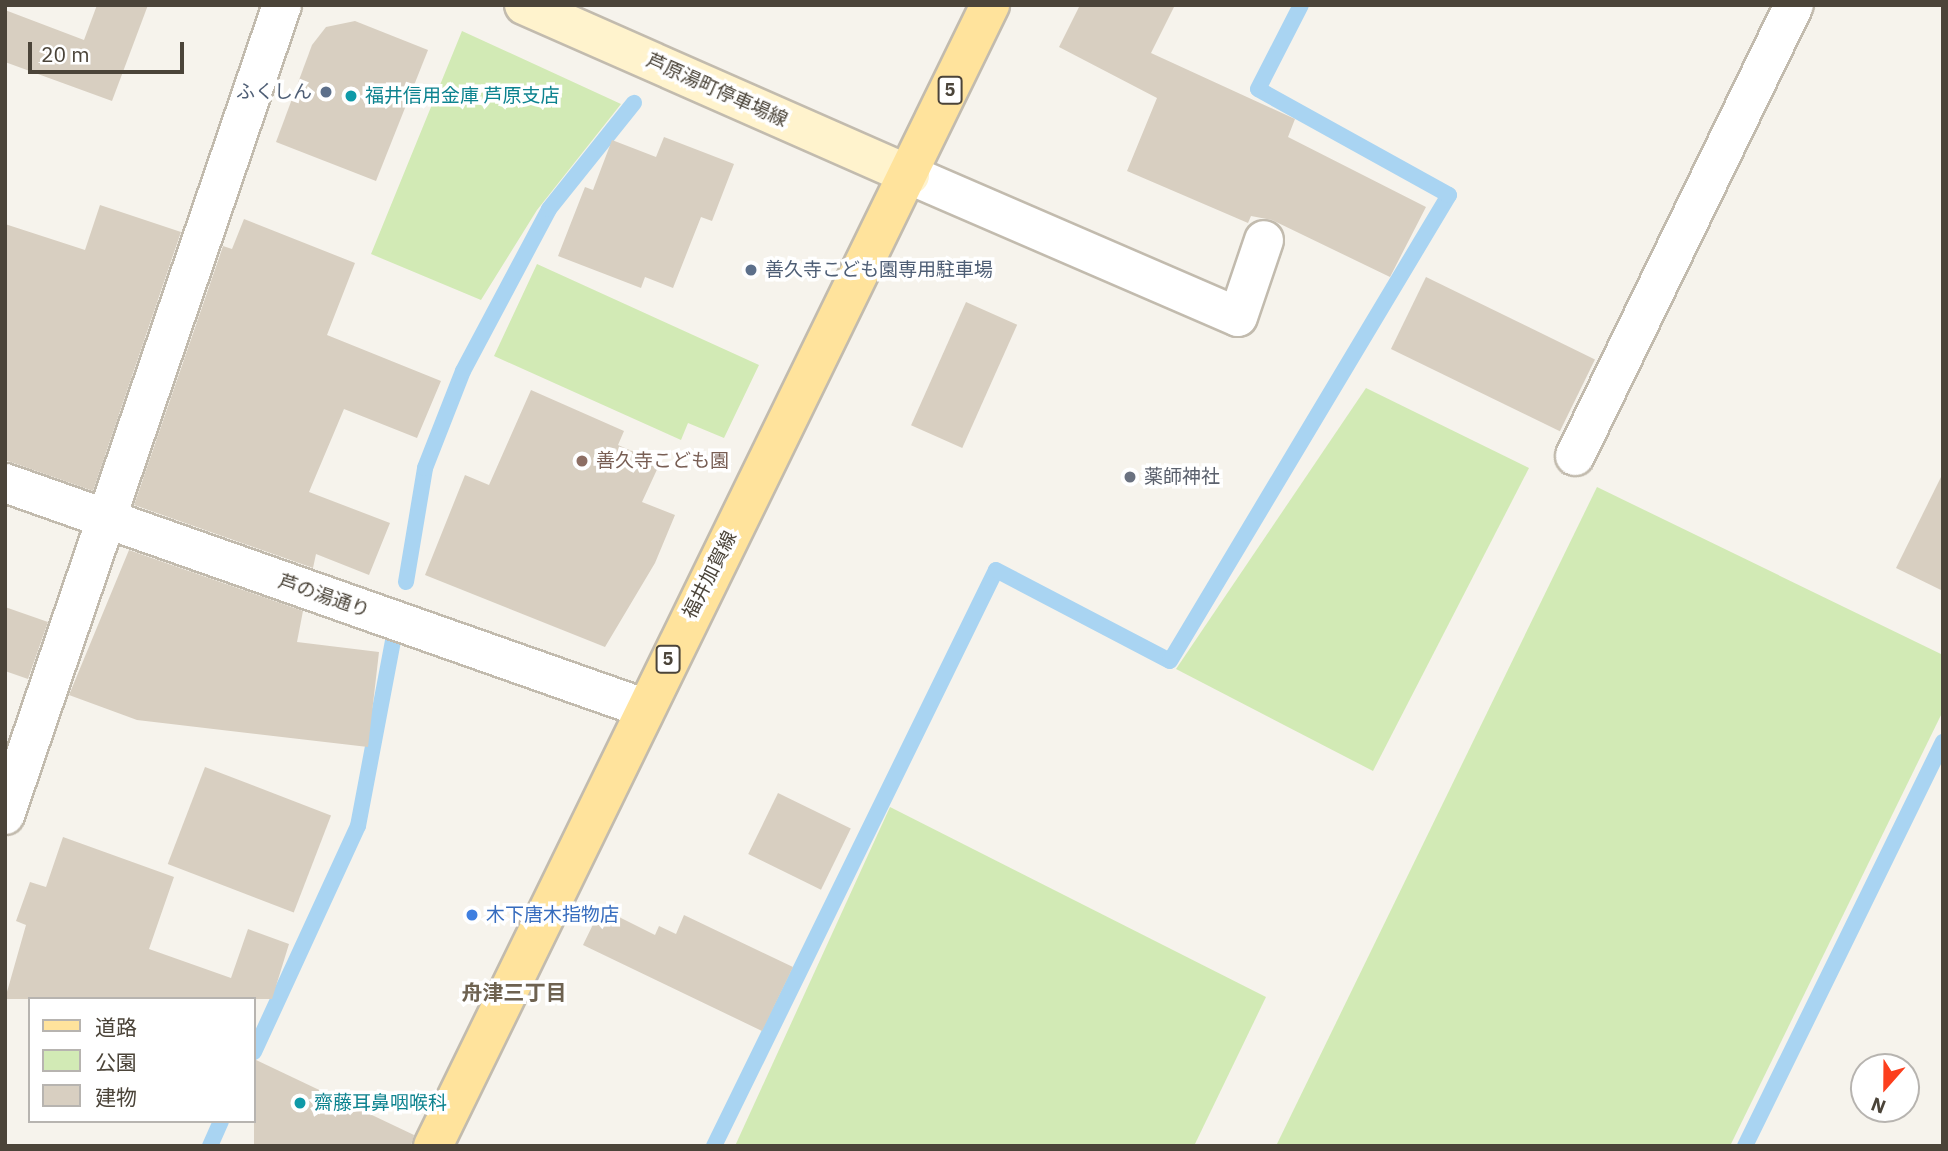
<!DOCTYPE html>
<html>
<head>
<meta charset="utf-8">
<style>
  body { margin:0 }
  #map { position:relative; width:1948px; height:1151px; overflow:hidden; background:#f6f3ec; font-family:"IBM Plex Sans","Noto Sans JP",sans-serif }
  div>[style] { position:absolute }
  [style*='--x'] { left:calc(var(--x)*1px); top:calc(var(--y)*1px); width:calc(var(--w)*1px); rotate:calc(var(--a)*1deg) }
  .green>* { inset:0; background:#d2eab5 }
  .stream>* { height:16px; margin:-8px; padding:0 8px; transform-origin:8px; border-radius:8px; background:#a9d4f2 }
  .building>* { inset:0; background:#d8cfc1; transform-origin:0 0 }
  .roads { filter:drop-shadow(2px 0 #c2bbae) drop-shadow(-2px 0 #c2bbae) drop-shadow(0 2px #c2bbae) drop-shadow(0 -2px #c2bbae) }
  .minor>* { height:38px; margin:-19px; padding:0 19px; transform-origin:19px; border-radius:19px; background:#fff }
  .secondary>* { height:38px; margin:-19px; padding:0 19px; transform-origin:19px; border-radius:19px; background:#fff3cd }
  .primary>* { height:38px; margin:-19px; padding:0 19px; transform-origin:19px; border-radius:19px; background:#ffe39c }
  .dots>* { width:19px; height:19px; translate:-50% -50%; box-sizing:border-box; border:4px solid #fff; border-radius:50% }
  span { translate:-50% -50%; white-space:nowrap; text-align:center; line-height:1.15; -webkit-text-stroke:7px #fff; paint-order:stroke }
  .shield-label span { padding:2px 5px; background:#fff; border:2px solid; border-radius:5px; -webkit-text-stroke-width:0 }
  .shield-label { font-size:18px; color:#4b4439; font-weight:700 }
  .street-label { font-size:19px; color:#4b4439 }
  .service-label { font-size:19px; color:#4e5e75 }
  .right { translate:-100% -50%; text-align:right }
  .left { translate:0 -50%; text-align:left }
  .culture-label { font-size:19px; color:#0d838f }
  .education-label { font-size:19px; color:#785e54 }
  .worship-label { font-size:19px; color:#5b616d }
  .shop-label { font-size:19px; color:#366cbe }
  .neighbourhood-label { font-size:21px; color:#6e6250; font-weight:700 }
  .frame { position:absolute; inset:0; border:7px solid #4b4439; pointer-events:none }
  .legend { position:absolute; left:28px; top:997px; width:228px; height:126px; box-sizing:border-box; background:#fff; border:2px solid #b7b4b0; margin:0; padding:9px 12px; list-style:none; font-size:21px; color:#4b4439 }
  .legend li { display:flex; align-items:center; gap:14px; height:35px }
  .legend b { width:35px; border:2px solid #b7b4b0 }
  .north { position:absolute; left:1850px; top:1053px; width:70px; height:70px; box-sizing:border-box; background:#fff; border:2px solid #b7b4b0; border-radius:50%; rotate:201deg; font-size:19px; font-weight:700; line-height:28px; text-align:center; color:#4b4439 }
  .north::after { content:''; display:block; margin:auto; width:24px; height:32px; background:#fc3f1d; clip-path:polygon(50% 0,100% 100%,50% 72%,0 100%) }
  .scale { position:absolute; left:28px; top:42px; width:156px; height:32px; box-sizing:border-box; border:4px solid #4b4439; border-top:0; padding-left:9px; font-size:21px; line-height:24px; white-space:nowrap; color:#4b4439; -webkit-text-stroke:5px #fff; paint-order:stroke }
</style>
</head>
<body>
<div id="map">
  <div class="green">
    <i style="clip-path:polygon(462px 31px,621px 104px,537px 210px,481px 300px,371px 254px)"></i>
    <i style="clip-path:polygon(537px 264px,759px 365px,724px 438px,688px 423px,681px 440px,494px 356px)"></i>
    <i style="clip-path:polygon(1366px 388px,1529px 468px,1373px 771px,1176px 669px)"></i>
    <i style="clip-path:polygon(1597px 487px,1943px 655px,1943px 711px,1730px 1146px,1276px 1146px)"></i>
    <i style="clip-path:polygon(890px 807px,1266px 997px,1194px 1146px,735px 1146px)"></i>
  </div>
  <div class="stream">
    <i style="--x:406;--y:582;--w:116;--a:-80.5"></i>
    <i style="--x:425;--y:468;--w:104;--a:-68.6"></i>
    <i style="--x:463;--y:371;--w:183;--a:-62"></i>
    <i style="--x:549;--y:209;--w:136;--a:-51.3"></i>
    <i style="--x:254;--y:1052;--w:249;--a:-65.3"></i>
    <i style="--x:358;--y:826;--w:188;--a:-79.3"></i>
    <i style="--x:210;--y:1146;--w:27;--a:-66"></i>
    <i style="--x:714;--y:1146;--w:641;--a:-63.91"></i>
    <i style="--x:996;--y:570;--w:196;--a:27.6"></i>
    <i style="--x:1170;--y:661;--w:543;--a:-59.09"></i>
    <i style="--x:1449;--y:195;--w:218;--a:-151"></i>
    <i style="--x:1258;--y:89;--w:94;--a:-62.9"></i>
    <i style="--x:1745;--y:1146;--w:450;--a:-63.9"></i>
  </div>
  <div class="building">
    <i style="clip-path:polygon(97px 5px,148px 5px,112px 101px,5px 62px,5px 10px,84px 40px)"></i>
    <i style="clip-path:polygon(1080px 5px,1175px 5px,1151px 53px,1295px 119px,1288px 137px,1426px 207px,1390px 277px,1272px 220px,1251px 216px,1248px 223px,1127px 171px,1157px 98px,1059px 47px)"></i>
    <i style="clip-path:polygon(355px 21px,428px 50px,376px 181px,276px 142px,312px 45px,326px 27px)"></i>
    <i style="clip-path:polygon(664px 137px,734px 164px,712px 221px,701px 217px,673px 288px,645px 277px,641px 288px,558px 256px,585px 187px,593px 190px,612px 140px,656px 157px)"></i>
    <i style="clip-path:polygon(100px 205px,181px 232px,93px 491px,5px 460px,5px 224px,85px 250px)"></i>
    <i style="clip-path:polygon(244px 219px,355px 263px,327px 335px,441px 381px,417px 438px,344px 409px,309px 492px,390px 523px,369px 575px,316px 554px,313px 568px,134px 505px,223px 246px,232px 249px)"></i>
    <i style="left:1426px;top:277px;width:188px;height:80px;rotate:26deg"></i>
    <i style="left:966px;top:302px;width:56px;height:135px;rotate:24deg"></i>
    <i style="clip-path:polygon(531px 390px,624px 431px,618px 445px,660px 463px,642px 502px,675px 515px,655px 563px,605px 647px,425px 575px,465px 475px,489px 485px)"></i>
    <i style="clip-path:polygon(1943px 473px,1943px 591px,1896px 568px)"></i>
    <i style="clip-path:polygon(129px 550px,303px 611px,297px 642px,379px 652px,368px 747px,137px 720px,69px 695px)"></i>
    <i style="clip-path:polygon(5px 607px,48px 622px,28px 679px,5px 671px)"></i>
    <i style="left:205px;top:767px;width:135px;height:104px;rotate:21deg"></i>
    <i style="left:778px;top:793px;width:81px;height:68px;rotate:26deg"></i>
    <i style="clip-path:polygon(63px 837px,174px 877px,149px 949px,231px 978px,248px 929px,289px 944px,272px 999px,5px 999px,26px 925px,16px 921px,30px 882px,46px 887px)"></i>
    <i style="clip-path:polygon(601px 908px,655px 935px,659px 926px,676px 934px,684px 915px,793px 967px,762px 1031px,583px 945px)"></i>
    <i style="clip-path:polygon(254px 1059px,414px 1135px,411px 1146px,254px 1146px)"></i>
  </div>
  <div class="roads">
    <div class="minor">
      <i style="--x:910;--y:175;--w:357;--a:23.4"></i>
      <i style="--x:1238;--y:317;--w:81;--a:-71.3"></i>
      <i style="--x:1575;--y:456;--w:501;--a:-64.1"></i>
      <i style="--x:5;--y:483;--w:677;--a:19.4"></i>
      <i style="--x:5;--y:815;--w:856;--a:-71.12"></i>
    </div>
    <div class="secondary">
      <i style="--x:524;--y:5;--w:422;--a:23.8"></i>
    </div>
    <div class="primary">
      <i style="--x:433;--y:1146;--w:1270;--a:-63.98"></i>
    </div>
  </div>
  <div class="dots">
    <i style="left:326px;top:92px;background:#5c6f8a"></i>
    <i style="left:351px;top:96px;background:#0f9aa8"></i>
    <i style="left:751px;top:270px;background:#5c6f8a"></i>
    <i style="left:582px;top:461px;background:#8d6e63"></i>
    <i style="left:1130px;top:477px;background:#6b7280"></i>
    <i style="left:472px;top:915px;background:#3f7fe0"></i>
    <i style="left:300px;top:1103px;background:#0f9aa8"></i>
  </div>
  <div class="shield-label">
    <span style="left:950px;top:90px">5</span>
    <span style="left:668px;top:659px">5</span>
  </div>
  <div class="street-label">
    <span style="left:717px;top:90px;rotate:24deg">芦原湯町停車場線</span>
    <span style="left:710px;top:575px;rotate:-63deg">福井加賀線</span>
    <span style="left:324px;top:596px;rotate:19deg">芦の湯通り</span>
  </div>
  <div class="service-label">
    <span class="right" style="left:312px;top:92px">ふくしん</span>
    <span class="left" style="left:765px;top:270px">善久寺こども園専用駐車場</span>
  </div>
  <div class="culture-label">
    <span class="left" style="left:365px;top:96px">福井信用金庫 芦原支店</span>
    <span class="left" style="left:314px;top:1103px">齋藤耳鼻咽喉科</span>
  </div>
  <div class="education-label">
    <span class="left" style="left:596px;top:461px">善久寺こども園</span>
  </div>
  <div class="worship-label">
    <span class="left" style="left:1144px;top:477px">薬師神社</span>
  </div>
  <div class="shop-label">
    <span class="left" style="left:486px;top:915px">木下唐木指物店</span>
  </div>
  <div class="neighbourhood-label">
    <span style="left:514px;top:992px">舟津三丁目</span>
  </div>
  <div class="frame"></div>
  <ul class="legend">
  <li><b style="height:9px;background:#ffe39c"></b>道路</li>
  <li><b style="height:19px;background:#d2eab5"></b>公園</li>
  <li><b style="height:19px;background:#d8cfc1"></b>建物</li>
  </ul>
  <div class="north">N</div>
  <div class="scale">20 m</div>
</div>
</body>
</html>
